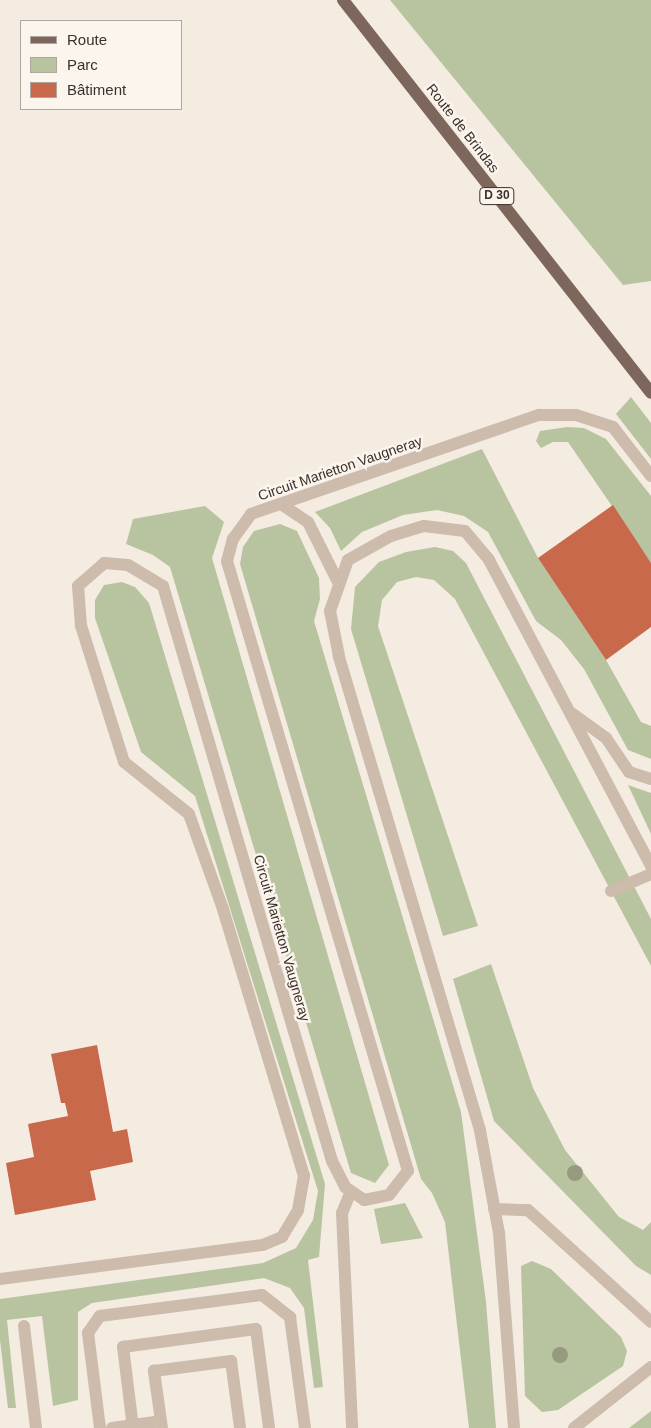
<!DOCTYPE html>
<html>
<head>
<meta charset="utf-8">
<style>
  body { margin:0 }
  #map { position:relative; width:651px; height:1428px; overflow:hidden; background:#f4ebe1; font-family:Helvetica,sans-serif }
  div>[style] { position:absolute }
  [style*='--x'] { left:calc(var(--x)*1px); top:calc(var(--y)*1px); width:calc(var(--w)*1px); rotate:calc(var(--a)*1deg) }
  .green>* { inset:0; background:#b8c4a0 }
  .building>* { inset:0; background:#c8694b }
  .service>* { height:12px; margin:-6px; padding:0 6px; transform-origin:6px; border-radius:6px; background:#cdbbac }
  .primary>* { height:12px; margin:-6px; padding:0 6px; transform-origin:6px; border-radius:6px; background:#7d675c }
  .trees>* { width:16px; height:16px; margin:-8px; border-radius:50%; background:#969b7f }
  span { translate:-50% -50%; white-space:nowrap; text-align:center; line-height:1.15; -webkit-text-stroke:5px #fbf5ee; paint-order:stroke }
  .shield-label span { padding:1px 4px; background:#fbf5ee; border:1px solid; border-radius:4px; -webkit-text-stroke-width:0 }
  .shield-label { font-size:12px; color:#3b302b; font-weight:700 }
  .street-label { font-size:14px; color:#3b302b }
  .legend { position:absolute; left:20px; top:20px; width:162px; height:90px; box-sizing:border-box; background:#fbf5ee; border:1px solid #aea6a0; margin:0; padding:6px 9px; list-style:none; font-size:15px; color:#3b302b }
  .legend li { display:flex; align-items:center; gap:10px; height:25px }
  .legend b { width:25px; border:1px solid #aea6a0 }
</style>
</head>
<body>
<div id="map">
  <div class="green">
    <i style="clip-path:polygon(390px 0,651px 0,651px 281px,623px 285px)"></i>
    <i style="clip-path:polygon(631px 397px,651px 423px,651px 459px,616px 414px)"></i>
    <i style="clip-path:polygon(567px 427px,584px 428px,606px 439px,651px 496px,651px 563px,568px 442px,553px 442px,541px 448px,536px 441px,540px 431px)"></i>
    <i style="clip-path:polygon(482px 449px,538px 558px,606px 660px,641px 722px,651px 726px,651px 759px,628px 750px,584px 669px,561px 640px,536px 621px,488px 532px,464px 516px,437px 510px,403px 515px,362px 532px,341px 551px,330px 528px,315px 512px)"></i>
    <i style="clip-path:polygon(205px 506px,224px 522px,212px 558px,389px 1165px,375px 1183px,351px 1173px,170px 567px,153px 555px,126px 544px,133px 519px)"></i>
    <i style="clip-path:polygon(280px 524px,297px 531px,319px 578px,320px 599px,314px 621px,461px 1112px,486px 1302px,496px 1428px,469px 1428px,445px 1222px,432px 1193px,421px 1179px,240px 564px,243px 547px,254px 531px)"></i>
    <i style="clip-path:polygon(435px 547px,453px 551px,466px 563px,651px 919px,651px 966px,455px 599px,434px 580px,416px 577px,397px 582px,382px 600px,378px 626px,478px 926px,443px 936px,351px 629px,355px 587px,379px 562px,406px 552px)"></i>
    <i style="clip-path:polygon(122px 582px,135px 587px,149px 603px,325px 1184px,319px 1257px,308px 1260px,323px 1387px,314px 1388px,304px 1308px,290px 1288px,264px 1278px,92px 1303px,78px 1312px,78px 1400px,53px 1406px,42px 1316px,7px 1320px,16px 1408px,8px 1408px,0 1340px,0 1299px,263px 1263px,296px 1248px,313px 1220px,318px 1191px,195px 796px,141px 752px,95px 618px,95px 600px,104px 585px)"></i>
    <i style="clip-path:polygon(628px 785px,651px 793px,651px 834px)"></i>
    <i style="clip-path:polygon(491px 964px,533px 1088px,565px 1150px,619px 1217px,643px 1230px,651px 1222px,651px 1275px,636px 1266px,494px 1121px,453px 979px)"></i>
    <i style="clip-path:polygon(405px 1203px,423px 1238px,381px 1244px,374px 1209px)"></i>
    <i style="clip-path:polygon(532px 1261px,551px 1269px,621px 1337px,627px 1351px,623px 1366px,558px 1410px,542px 1412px,525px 1396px,521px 1266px)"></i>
    <i style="clip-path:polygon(651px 1411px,651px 1428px,629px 1428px)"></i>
  </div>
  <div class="building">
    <i style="clip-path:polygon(613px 505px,651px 563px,651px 627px,606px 660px,538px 558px)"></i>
    <i style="clip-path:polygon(97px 1045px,113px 1132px,127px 1129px,133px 1162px,90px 1171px,96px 1200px,15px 1215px,6px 1163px,34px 1157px,28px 1124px,68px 1116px,65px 1103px,61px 1103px,51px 1054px)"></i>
  </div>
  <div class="service">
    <i style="--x:281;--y:504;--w:32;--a:34"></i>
    <i style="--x:308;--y:522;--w:69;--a:63.4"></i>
    <i style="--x:573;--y:714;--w:41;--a:36"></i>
    <i style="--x:606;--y:738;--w:41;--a:55.9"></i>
    <i style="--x:629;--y:772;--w:23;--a:18"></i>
    <i style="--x:611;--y:891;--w:43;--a:-23"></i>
    <i style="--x:351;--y:1191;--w:24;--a:112"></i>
    <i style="--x:342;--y:1213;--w:215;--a:87.3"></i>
    <i style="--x:494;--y:1209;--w:34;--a:2"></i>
    <i style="--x:528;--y:1210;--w:166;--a:42.3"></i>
    <i style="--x:0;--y:1279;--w:265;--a:-7.4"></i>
    <i style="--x:263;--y:1245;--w:21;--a:-23"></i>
    <i style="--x:282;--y:1237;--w:31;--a:-59"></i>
    <i style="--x:298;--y:1210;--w:35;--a:-80"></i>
    <i style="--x:304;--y:1176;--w:279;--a:-106.9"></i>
    <i style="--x:223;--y:909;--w:101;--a:-109.7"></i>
    <i style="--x:189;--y:814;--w:83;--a:-141.3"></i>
    <i style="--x:124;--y:762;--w:143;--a:-107.5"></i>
    <i style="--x:81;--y:626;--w:40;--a:-94.3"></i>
    <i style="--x:78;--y:586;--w:35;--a:-41"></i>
    <i style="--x:104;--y:563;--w:24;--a:5"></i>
    <i style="--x:128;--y:565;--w:41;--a:31"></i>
    <i style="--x:163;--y:586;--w:599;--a:73.62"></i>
    <i style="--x:332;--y:1161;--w:29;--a:63"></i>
    <i style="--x:345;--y:1187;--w:23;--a:34"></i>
    <i style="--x:364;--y:1200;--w:25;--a:-11"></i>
    <i style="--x:389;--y:1195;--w:31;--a:-52"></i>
    <i style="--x:408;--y:1171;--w:636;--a:-106.53"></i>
    <i style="--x:227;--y:561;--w:23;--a:-75"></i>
    <i style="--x:233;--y:539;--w:31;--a:-54"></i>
    <i style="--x:251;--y:514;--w:305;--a:-19"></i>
    <i style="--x:539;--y:415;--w:37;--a:0"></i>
    <i style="--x:576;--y:415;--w:39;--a:18"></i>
    <i style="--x:613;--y:427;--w:62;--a:52.2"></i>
    <i style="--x:24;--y:1326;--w:103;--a:83.3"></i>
    <i style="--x:100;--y:1428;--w:96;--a:-97.2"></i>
    <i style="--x:88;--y:1333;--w:21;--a:-55"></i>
    <i style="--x:100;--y:1316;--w:163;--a:-7.4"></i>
    <i style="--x:262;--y:1295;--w:36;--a:38"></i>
    <i style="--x:290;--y:1317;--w:112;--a:82.3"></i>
    <i style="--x:112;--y:1428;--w:49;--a:-8.1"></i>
    <i style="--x:133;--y:1428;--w:82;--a:-97"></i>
    <i style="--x:123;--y:1347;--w:134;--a:-7.7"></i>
    <i style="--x:256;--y:1329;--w:100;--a:82.5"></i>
    <i style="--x:162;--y:1428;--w:58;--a:-98"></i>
    <i style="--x:154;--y:1371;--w:78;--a:-7.4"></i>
    <i style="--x:231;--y:1361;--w:68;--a:82.3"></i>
    <i style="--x:514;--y:1428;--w:196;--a:-94.4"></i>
    <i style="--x:499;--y:1233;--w:105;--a:-100.5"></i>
    <i style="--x:480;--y:1130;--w:495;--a:-106.6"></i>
    <i style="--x:339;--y:656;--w:46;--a:-101.3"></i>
    <i style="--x:330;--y:611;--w:54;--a:-70.6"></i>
    <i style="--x:348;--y:560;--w:49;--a:-29.2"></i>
    <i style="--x:391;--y:536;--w:34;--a:-17"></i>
    <i style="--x:424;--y:526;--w:41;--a:7"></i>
    <i style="--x:465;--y:531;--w:38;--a:50"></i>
    <i style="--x:489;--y:560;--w:346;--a:62.1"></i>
    <i style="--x:574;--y:1428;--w:98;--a:-38.4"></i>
  </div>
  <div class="primary">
    <i style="--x:343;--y:0;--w:499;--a:51.9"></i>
  </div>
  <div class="trees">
    <i style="left:575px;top:1173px"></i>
    <i style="left:560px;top:1355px"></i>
  </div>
  <div class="shield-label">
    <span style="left:497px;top:196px">D 30</span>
  </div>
  <div class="street-label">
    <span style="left:463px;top:128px;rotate:52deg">Route de Brindas</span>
    <span style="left:340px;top:468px;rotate:-19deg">Circuit Marietton Vaugneray</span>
    <span style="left:282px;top:938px;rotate:74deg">Circuit Marietton Vaugneray</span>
  </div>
  <ul class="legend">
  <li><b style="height:6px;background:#7d675c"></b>Route</li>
  <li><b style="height:14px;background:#b8c4a0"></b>Parc</li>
  <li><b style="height:14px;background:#c8694b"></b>Bâtiment</li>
  </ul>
</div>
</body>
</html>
